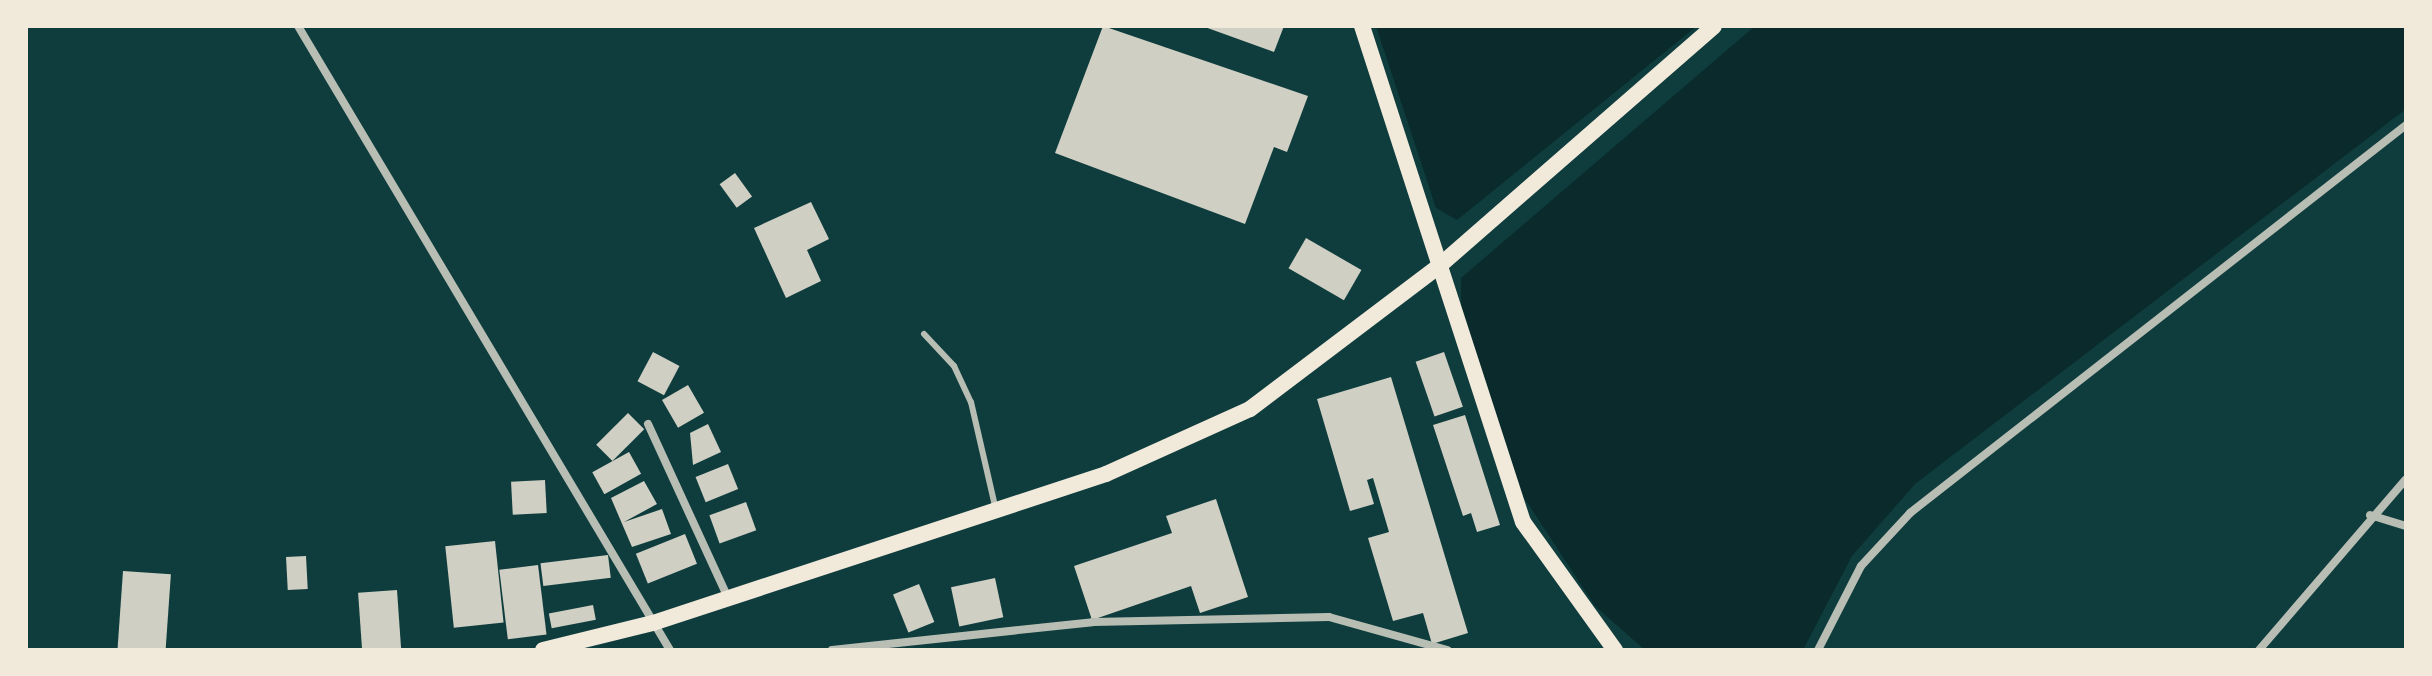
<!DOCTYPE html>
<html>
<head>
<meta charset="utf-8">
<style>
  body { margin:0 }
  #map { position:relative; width:2432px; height:676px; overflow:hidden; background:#0f3d3e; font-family:"IBM Plex Sans",sans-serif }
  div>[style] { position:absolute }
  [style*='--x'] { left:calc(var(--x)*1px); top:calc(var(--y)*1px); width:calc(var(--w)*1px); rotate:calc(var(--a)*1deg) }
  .water>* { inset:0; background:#0a2a2b }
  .building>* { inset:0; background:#cfcfc3; transform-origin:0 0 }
  .service>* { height:6px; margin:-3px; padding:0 3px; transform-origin:3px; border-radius:3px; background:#b8beb3 }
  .minor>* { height:8px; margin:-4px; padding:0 4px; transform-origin:4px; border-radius:4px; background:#b8beb3 }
  .secondary>* { height:16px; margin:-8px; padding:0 8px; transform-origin:8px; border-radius:8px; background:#f1e9da }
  span { translate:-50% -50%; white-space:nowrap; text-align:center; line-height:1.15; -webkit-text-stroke:6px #f1e9da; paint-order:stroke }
  .frame { position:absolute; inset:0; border:28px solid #f1e9da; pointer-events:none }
</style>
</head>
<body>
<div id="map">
  <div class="water">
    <i style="clip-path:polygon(1376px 26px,1697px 26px,1457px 220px,1436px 208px)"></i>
    <i style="clip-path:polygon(1755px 26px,2406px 26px,2406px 109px,1915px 484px,1852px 556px,1803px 650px,1645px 650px,1595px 606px,1523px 496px,1461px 305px,1461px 278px)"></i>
  </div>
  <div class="building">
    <i style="clip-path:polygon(1103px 26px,1308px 96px,1287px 152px,1274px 147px,1245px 224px,1055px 153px)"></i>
    <i style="clip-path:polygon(1202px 26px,1284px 26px,1274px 52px)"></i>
    <i style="left:735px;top:173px;width:29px;height:19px;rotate:54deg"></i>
    <i style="clip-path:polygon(811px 202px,829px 239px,807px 250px,821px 281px,786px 298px,754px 228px)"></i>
    <i style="left:1306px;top:238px;width:64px;height:35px;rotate:30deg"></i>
    <i style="left:653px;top:352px;width:30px;height:33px;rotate:28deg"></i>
    <i style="left:1444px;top:352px;width:58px;height:30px;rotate:71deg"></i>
    <i style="clip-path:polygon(1391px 377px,1468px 633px,1432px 644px,1423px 613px,1393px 621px,1368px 538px,1389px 532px,1373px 478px,1367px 480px,1374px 504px,1350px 511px,1317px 399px)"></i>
    <i style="left:688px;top:385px;width:32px;height:30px;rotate:60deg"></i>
    <i style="left:628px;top:413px;width:23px;height:45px;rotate:45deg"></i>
    <i style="clip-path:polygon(1465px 415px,1500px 525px,1477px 532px,1471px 513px,1463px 516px,1433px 425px)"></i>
    <i style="clip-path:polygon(708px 424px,721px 452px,693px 465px,690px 433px)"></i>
    <i style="left:629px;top:452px;width:25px;height:42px;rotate:61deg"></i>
    <i style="left:728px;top:464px;width:27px;height:35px;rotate:68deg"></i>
    <i style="left:545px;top:480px;width:33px;height:34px;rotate:87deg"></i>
    <i style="clip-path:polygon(644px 481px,657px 504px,624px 522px,662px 509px,671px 534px,632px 547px,611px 498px)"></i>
    <i style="clip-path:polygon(1216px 499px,1248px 597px,1200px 613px,1191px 586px,1092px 620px,1074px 566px,1172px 533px,1166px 516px)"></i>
    <i style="left:746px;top:502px;width:30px;height:39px;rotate:70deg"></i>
    <i style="left:685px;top:534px;width:32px;height:53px;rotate:68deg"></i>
    <i style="left:495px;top:541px;width:82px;height:50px;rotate:84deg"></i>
    <i style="left:608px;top:555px;width:23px;height:68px;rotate:83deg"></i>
    <i style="left:306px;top:556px;width:33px;height:20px;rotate:87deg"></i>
    <i style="left:538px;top:565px;width:70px;height:39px;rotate:83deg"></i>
    <i style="left:123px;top:571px;width:48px;height:78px;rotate:4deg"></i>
    <i style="left:995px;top:578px;width:40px;height:45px;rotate:78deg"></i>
    <i style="left:919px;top:584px;width:41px;height:28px;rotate:68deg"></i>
    <i style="left:397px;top:590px;width:60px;height:39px;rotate:86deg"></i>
    <i style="left:593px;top:605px;width:15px;height:45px;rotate:79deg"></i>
  </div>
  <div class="service">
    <i style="--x:924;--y:334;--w:44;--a:46.8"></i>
    <i style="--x:954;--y:366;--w:40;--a:65"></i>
    <i style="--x:971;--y:402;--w:111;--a:77"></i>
  </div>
  <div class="minor">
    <i style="--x:298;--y:26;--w:726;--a:59.2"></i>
    <i style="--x:648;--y:424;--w:192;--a:65.3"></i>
    <i style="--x:2370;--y:515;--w:38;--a:17"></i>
    <i style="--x:832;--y:650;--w:262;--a:-6.1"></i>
    <i style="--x:1093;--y:622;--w:236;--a:-1.2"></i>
    <i style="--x:1329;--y:617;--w:123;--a:15.6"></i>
    <i style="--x:1818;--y:650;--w:94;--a:-62.9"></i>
    <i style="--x:1861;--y:566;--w:72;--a:-47.2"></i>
    <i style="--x:1910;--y:513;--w:630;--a:-38.03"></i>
    <i style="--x:2259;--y:650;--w:225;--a:-49.3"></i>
  </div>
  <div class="secondary">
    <i style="--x:1362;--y:26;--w:521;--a:72.02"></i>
    <i style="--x:1523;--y:522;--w:158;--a:54.3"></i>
    <i style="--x:543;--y:650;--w:113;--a:-13.8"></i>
    <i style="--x:653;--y:623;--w:477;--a:-18.2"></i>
    <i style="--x:1106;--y:474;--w:158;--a:-24.3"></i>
    <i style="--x:1250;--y:409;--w:236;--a:-37.1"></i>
    <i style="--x:1438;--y:267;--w:366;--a:-41.1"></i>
  </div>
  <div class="frame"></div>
</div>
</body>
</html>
